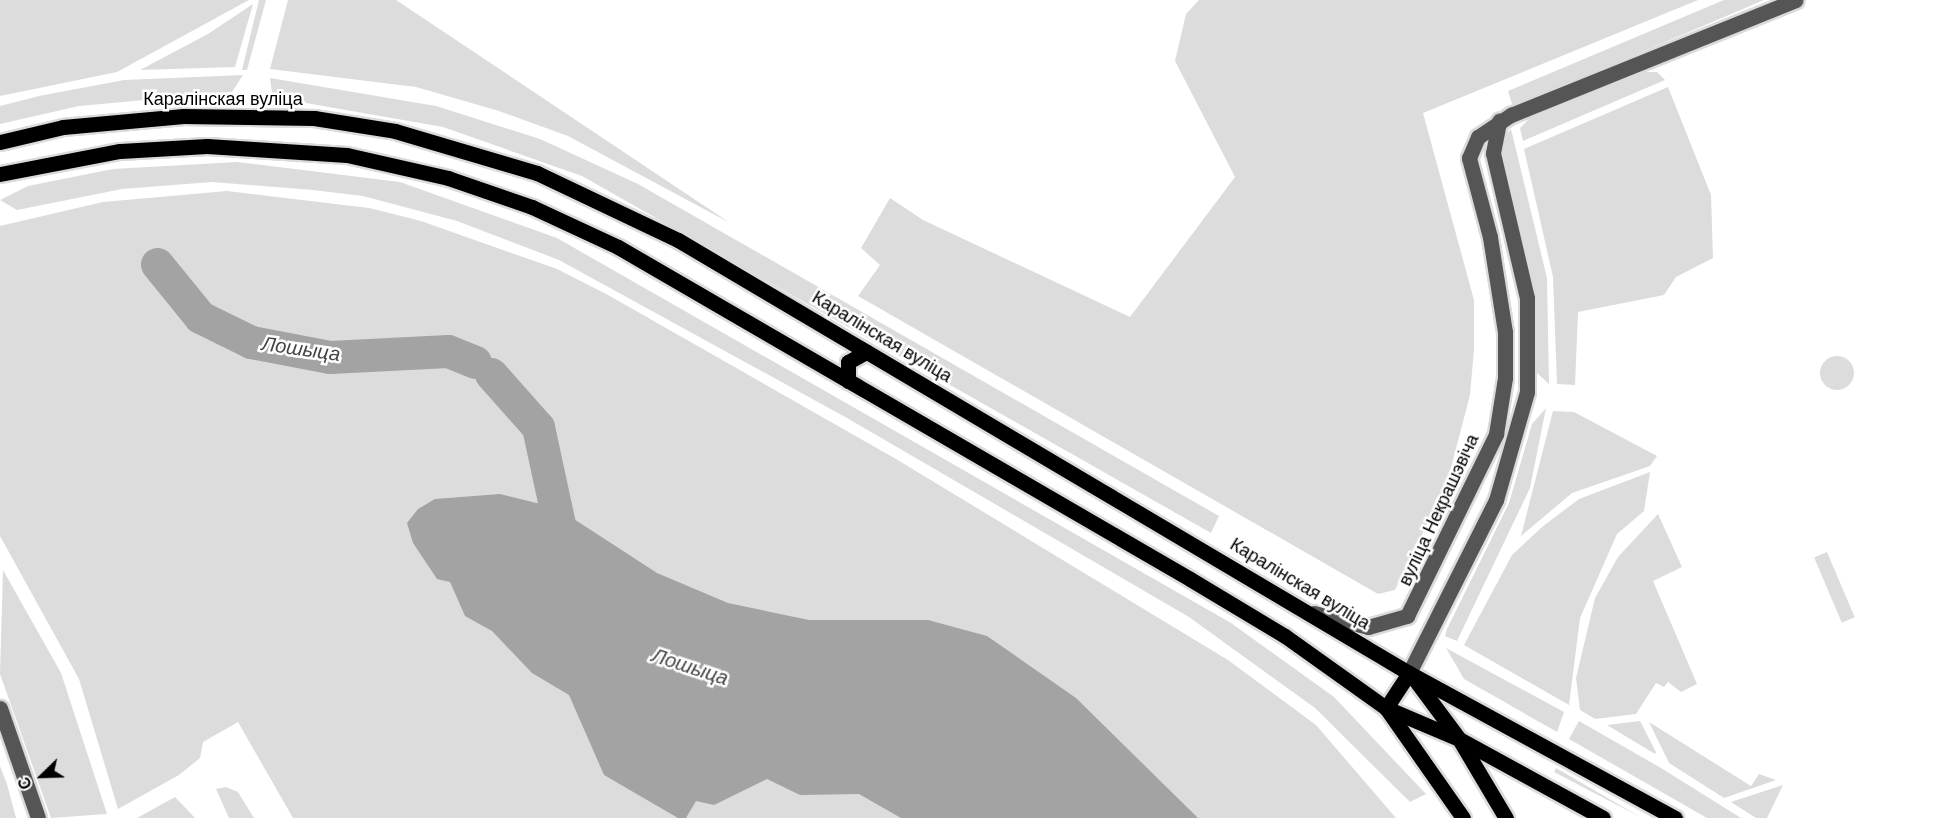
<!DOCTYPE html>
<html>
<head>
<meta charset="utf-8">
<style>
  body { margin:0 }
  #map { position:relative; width:1953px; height:818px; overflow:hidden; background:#fff; font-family:"DM Sans",sans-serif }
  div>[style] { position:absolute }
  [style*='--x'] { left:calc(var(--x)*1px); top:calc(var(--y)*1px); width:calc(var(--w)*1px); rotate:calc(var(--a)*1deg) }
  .green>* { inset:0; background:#dcdcdc; transform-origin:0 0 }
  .round { border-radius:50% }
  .water>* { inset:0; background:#a3a3a3 }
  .river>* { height:33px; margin:-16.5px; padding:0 16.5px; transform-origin:16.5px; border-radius:16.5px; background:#a3a3a3 }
  .roads { filter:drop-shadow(2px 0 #dbdbdb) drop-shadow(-2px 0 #dbdbdb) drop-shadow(0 2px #dbdbdb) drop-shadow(0 -2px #dbdbdb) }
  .minor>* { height:15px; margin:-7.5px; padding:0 7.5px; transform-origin:7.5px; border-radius:7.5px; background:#555 }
  .major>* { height:15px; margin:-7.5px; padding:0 7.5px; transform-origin:7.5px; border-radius:7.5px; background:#000 }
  span { translate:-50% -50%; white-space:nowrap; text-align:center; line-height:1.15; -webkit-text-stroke:5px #fff; paint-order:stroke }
  .street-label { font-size:18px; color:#000 }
  .water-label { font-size:20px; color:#444; font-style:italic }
  .north { position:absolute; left:12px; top:746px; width:60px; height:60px; -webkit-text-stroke:4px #fff; paint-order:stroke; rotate:247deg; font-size:16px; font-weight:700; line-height:24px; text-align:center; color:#000 }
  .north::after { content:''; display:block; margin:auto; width:21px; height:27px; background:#000; clip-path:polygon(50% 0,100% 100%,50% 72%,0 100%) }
</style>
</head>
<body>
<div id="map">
  <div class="green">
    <i style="clip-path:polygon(0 0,249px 0,117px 72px,0 96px)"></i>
    <i style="clip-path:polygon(259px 0,266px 0,247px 70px,242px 70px)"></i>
    <i style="clip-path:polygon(288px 0,396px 0,730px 223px,568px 136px,499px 111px,416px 87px,270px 69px)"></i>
    <i style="clip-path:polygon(1199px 0,1698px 0,1423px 113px,1474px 300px,1474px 349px,1470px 395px,1447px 483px,1395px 590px,1378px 594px,858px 296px,880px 265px,861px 248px,890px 198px,923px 220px,1130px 317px,1235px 177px,1175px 61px,1186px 14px)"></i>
    <i style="clip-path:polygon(1724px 0,1764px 0,1513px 107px,1508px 91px)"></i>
    <i style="clip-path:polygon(253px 4px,235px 67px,140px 70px,208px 34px)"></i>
    <i style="clip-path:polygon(1642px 72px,1657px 72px,1665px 80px,1523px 141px,1520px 128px,1529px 119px)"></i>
    <i style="clip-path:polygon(243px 75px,232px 92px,79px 106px,0 124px,0 106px,39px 96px,124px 80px)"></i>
    <i style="clip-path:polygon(270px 78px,436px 106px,540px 139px,638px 184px,1219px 516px,1211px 533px,582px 176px,443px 127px,283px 99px,272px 93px)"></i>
    <i style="clip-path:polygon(1668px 87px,1711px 195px,1713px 258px,1676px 277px,1664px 295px,1578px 312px,1575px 385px,1557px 384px,1553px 277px,1524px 149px)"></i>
    <i style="clip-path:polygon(1511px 129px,1547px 278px,1549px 384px,1537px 373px,1534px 303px,1503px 153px,1503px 137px)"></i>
    <i style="clip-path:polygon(237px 162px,400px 182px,557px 238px,1231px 623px,1334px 697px,1426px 794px,1410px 802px,1315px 708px,1189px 617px,847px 418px,559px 260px,457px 221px,363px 196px,313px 190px,212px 182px,122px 189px,17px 210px,0 200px,28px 186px,113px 169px)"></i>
    <i style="clip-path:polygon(227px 191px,369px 208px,421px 221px,557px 269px,608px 295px,896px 459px,1228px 660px,1316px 725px,1396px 818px,293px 818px,238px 722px,203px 742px,200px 758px,179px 775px,118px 809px,79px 679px,0 536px,0 226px,103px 202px)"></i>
    <i class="round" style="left:1820px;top:356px;width:34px;height:34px"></i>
    <i style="clip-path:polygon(1546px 408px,1530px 488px,1457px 641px,1445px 636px,1447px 629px,1509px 503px,1532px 424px)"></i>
    <i style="clip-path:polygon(1553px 411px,1574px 412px,1657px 456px,1650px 466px,1572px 493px,1521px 536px)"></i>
    <i style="clip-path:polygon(1650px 472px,1644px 511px,1617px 534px,1580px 618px,1569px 705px,1464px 645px,1512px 555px,1542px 527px,1579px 499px)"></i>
    <i style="clip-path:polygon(1658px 514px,1682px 567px,1653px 581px,1697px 684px,1681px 692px,1668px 682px,1664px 687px,1656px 683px,1636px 714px,1595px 719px,1580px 710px,1576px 678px,1595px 598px,1618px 557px)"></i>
    <i style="left:1827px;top:552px;width:71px;height:14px;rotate:67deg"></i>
    <i style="clip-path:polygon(3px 570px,61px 673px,107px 814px,51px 818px,0 674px)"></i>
    <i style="clip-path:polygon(1446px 648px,1564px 712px,1557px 732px,1464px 679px)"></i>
    <i style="clip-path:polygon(1579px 721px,1661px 768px,1741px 818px,1707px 818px,1569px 739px)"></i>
    <i style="clip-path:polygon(1640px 721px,1656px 752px,1655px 754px,1607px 725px)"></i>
    <i style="clip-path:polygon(1649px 722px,1751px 786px,1759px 774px,1776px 780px,1724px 798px,1669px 763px)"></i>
    <i style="clip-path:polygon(0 766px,7px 784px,16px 818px,0 818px)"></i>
    <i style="clip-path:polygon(1556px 768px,1642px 818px,1554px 772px)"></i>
    <i style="clip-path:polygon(1783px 785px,1767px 818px,1756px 818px,1731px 802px)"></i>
    <i style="clip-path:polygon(226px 787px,238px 792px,254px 818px,229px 818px,216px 789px)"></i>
    <i style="clip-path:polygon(175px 797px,195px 818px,137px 818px)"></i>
  </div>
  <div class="water">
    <i style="clip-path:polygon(500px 494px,557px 508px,657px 573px,728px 603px,809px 620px,928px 620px,987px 636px,1076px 698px,1198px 818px,901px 818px,859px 794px,800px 795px,767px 779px,714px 805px,696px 801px,686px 818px,678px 818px,604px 775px,569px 695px,532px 673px,492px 631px,465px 616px,450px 582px,437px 579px,413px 543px,407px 523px,418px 509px,435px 499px)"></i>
  </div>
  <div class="river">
    <i style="--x:157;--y:264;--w:68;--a:50.9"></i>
    <i style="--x:200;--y:317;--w:57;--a:26.1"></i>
    <i style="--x:251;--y:342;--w:80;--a:10.8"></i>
    <i style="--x:330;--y:357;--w:118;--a:-2.9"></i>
    <i style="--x:448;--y:351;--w:29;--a:22"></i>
    <i style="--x:491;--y:374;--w:71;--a:48.4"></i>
    <i style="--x:538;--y:427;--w:128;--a:77.8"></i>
  </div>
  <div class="roads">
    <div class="minor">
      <i style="--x:1314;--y:613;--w:56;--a:14.5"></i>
      <i style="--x:1368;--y:627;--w:41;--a:-15.8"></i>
      <i style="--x:1407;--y:616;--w:203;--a:-63.9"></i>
      <i style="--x:1496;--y:434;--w:57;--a:-80.9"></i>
      <i style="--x:1505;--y:378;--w:46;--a:-90"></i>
      <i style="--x:1505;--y:332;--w:96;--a:-99"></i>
      <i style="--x:1490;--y:237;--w:82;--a:-104.9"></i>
      <i style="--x:1469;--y:158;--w:23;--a:-67"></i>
      <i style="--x:1478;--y:137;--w:40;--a:-34"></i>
      <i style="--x:1511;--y:115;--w:307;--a:-22"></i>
      <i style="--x:1409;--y:673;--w:194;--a:-63.3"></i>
      <i style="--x:1496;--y:500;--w:112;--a:-74"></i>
      <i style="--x:1527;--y:392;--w:94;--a:-90"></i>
      <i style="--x:1527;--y:298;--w:149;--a:-103.2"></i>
      <i style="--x:1493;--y:153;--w:33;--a:-79"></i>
      <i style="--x:0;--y:708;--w:116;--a:70.9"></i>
    </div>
    <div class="major">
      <i style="--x:0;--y:142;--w:65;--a:-13.4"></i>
      <i style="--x:63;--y:127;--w:121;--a:-5.2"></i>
      <i style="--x:183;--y:116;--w:131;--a:0.9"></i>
      <i style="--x:314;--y:118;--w:82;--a:9.1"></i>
      <i style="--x:395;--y:131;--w:148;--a:16.5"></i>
      <i style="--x:537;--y:173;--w:156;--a:25.4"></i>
      <i style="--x:678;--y:240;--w:850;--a:30.64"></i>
      <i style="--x:1409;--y:673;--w:303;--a:28.6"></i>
      <i style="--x:0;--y:174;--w:122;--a:-10.9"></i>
      <i style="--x:120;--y:151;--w:87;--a:-3.3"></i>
      <i style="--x:207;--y:146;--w:140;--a:3.7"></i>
      <i style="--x:347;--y:155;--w:104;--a:12.8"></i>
      <i style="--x:448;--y:178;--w:89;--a:19"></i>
      <i style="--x:532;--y:207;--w:95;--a:24.9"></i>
      <i style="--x:618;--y:247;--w:661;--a:30.13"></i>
      <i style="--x:1190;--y:579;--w:111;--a:31"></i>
      <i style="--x:1285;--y:636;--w:124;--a:35.5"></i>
      <i style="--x:1386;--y:708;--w:79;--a:23"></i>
      <i style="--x:1459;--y:739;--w:164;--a:28.7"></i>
      <i style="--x:848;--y:381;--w:19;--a:-90"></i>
      <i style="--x:848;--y:362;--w:21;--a:-29"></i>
      <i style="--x:1413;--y:677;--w:77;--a:53.4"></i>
      <i style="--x:1459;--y:739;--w:92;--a:59.3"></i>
      <i style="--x:1386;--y:708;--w:134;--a:55"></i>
      <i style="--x:1386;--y:708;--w:42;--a:-56.7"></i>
    </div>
  </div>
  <div class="street-label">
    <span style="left:223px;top:99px">Каралінская вуліца</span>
    <span style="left:882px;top:337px;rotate:31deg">Каралінская вуліца</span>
    <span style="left:1439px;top:510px;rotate:-65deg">вуліца Некрашэвіча</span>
    <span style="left:1300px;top:584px;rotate:31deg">Каралінская вуліца</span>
  </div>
  <div class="water-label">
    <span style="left:301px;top:349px;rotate:8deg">Лошыца</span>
    <span style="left:690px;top:667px;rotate:18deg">Лошыца</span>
  </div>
  <div class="north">С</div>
</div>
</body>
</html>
